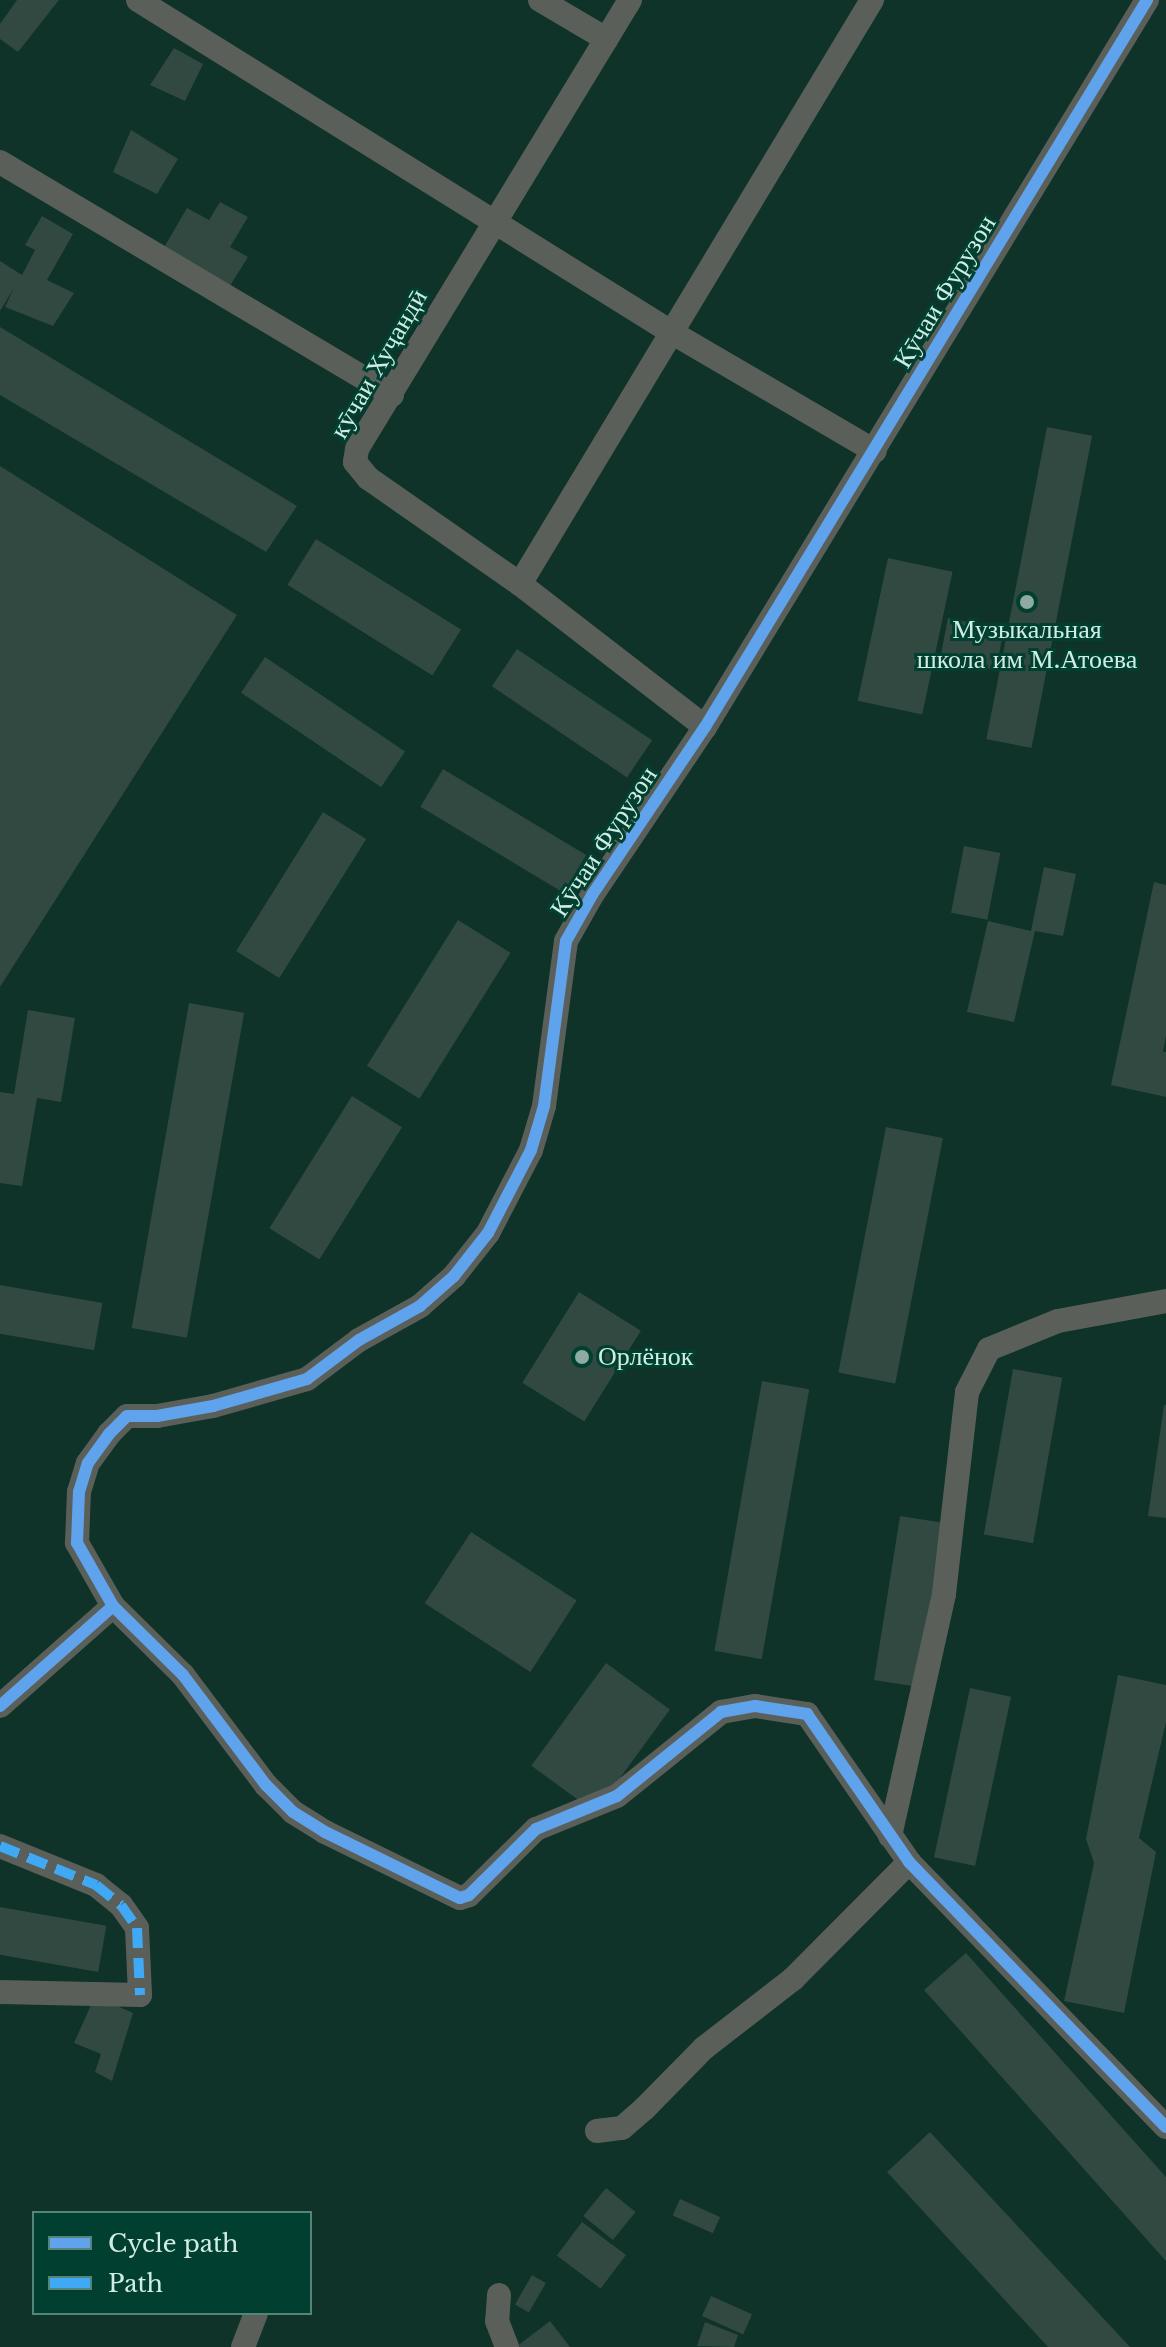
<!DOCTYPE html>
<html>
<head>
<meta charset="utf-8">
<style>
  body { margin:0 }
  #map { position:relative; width:1166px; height:2347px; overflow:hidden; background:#0f3229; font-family:"Libre Baskerville",serif }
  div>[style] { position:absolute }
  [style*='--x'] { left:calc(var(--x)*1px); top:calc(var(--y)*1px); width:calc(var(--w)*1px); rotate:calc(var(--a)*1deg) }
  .building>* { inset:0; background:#314940; transform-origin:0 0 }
  .minor>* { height:24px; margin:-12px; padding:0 12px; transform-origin:12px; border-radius:12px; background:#5a6059 }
  .quiet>* { height:10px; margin-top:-5px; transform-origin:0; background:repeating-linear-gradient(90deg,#3fa9f5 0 20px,transparent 0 30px) }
  .cycleway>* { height:12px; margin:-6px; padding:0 6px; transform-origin:6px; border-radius:6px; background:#60a3ed }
  .dots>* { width:22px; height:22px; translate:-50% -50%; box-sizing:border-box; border:4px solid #014031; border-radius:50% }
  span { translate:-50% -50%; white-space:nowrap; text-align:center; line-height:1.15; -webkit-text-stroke:6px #014031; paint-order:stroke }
  .street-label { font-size:26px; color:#d1ece2 }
  .poi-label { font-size:26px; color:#d1ece2 }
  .left { translate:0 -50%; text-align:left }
  .legend { position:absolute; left:32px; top:2211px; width:280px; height:104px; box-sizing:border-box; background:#014031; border:2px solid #548578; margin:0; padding:10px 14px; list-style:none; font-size:24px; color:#d1ece2 }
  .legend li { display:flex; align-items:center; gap:16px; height:40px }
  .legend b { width:40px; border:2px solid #548578 }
</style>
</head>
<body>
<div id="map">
  <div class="building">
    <i style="clip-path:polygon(17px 0,59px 0,18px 52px,0 39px,0 24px)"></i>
    <i style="clip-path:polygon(174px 48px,203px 64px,185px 101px,150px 85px)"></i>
    <i style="clip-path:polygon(131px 130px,178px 159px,157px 194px,113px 172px)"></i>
    <i style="clip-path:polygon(220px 202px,248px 217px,230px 247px,248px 257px,225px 294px,162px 251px,187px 208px,209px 220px)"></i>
    <i style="clip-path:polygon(42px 216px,73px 234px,47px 280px,74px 293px,53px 326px,5px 307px,14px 288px,0 311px,0 261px,22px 275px,35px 250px,25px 245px)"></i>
    <i style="clip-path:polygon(0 327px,297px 506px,266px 552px,0 395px)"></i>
    <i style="left:1047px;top:427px;width:46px;height:318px;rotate:11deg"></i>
    <i style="clip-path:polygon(0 466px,237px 615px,0 987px)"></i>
    <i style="left:316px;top:539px;width:171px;height:54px;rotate:32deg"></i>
    <i style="left:888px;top:558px;width:66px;height:146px;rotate:12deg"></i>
    <i style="left:948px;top:618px;width:57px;height:42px;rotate:11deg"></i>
    <i style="left:517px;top:649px;width:163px;height:45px;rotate:34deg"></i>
    <i style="left:265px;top:657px;width:169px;height:43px;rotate:34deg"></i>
    <i style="left:443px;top:769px;width:167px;height:44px;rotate:31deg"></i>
    <i style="left:323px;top:812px;width:51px;height:164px;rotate:32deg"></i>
    <i style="left:964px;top:846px;width:37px;height:68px;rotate:11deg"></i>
    <i style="clip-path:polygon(1044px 867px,1076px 874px,1063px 936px,1035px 931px,1014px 1022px,967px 1012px,988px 921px,1031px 931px)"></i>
    <i style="clip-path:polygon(1154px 882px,1166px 885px,1166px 1035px,1163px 1052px,1166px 1052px,1166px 1097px,1111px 1085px)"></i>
    <i style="left:458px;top:920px;width:62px;height:172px;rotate:32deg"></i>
    <i style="left:189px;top:1003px;width:56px;height:330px;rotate:10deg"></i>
    <i style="clip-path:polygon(28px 1010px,75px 1018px,61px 1102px,37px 1098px,22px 1186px,0 1183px,0 1092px,14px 1094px)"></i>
    <i style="left:352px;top:1096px;width:59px;height:156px;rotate:32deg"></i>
    <i style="left:886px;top:1127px;width:58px;height:250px;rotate:11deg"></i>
    <i style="left:0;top:1285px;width:104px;height:48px;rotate:10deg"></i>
    <i style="left:579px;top:1292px;width:73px;height:107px;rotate:32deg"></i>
    <i style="left:1013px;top:1369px;width:50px;height:168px;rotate:10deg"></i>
    <i style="left:762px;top:1381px;width:48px;height:274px;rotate:10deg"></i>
    <i style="clip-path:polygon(1164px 1405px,1166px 1405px,1166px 1518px,1148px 1516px)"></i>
    <i style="left:900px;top:1516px;width:50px;height:166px;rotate:9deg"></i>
    <i style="left:471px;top:1532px;width:126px;height:85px;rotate:33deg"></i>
    <i style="left:606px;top:1663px;width:79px;height:127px;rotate:36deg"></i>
    <i style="clip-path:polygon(1118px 1675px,1166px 1685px,1166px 1722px,1139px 1838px,1156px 1852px,1124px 2013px,1064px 2001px,1094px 1863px,1086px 1839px)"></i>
    <i style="left:970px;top:1688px;width:42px;height:173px;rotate:12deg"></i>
    <i style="left:0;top:1907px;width:108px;height:47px;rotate:10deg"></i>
    <i style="clip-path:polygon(966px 1953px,1166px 2177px,1166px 2261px,924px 1990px)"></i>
    <i style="clip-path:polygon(95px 1996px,133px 2013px,112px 2081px,95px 2072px,101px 2054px,74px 2043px)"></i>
    <i style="clip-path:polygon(930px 2132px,1130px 2347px,1048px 2347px,887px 2172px)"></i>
    <i style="left:606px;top:2188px;width:38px;height:36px;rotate:39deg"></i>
    <i style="left:680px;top:2199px;width:44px;height:18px;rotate:24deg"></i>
    <i style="left:582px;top:2222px;width:55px;height:42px;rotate:37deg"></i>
    <i style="left:532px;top:2275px;width:16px;height:34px;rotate:30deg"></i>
    <i style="left:711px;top:2296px;width:45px;height:22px;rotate:24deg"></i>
    <i style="clip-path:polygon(550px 2321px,570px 2347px,516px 2347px)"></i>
    <i style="clip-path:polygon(705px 2322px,738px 2335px,734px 2347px,697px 2346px)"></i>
  </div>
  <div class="minor">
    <i style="--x:138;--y:0;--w:628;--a:31.92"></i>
    <i style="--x:671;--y:332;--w:236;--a:30.3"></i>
    <i style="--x:540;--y:0;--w:77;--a:30.6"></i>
    <i style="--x:630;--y:0;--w:525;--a:121.3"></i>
    <i style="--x:357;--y:449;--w:13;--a:99"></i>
    <i style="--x:355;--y:462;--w:21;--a:51"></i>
    <i style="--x:368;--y:478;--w:185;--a:34.9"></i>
    <i style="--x:520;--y:584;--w:234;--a:37.7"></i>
    <i style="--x:0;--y:162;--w:456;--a:30.7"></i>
    <i style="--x:520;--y:584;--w:682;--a:-58.92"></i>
    <i style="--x:113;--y:1606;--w:98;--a:44.6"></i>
    <i style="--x:183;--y:1675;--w:138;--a:53"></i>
    <i style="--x:266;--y:1785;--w:38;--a:45"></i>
    <i style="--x:293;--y:1812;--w:38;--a:32"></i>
    <i style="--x:325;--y:1832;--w:150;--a:26.1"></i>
    <i style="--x:460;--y:1898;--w:9;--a:-18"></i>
    <i style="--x:469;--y:1895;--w:94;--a:-44.6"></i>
    <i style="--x:536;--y:1829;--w:87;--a:-22.2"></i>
    <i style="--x:617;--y:1796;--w:134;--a:-38.9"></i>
    <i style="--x:721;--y:1712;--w:35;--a:-10"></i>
    <i style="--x:755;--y:1706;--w:53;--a:8.7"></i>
    <i style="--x:807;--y:1714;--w:180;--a:55.4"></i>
    <i style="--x:909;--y:1862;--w:369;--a:45.9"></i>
    <i style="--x:0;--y:1706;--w:151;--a:-41.5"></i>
    <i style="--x:113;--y:1606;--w:73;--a:-119.7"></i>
    <i style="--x:77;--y:1543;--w:51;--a:-87.8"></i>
    <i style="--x:79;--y:1492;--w:30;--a:-73"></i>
    <i style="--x:88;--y:1463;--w:36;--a:-54"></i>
    <i style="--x:109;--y:1434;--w:25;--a:-45"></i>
    <i style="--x:127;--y:1416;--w:30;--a:0"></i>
    <i style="--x:157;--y:1416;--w:57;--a:-10.1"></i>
    <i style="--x:213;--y:1406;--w:98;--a:-16"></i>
    <i style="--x:307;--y:1379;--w:65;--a:-36.9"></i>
    <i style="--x:359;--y:1340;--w:70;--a:-29.1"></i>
    <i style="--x:420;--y:1306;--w:45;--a:-41.4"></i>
    <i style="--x:454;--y:1276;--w:55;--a:-51.7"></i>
    <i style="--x:488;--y:1233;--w:93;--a:-62.6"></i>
    <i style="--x:531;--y:1150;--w:46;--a:-73.5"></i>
    <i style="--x:544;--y:1106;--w:166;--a:-82.4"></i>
    <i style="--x:566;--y:941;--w:53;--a:-60.5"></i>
    <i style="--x:592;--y:895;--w:202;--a:-56.1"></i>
    <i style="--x:705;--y:727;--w:851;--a:-58.7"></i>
    <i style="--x:890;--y:1836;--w:248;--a:-77.4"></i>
    <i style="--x:944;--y:1594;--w:203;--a:-83.5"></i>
    <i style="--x:967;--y:1392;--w:48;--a:-62.9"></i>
    <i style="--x:989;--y:1349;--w:74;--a:-22.1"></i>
    <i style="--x:1058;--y:1321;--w:110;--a:-10.5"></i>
    <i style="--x:0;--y:1846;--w:104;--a:22.1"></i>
    <i style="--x:96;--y:1885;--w:32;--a:39"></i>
    <i style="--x:121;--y:1905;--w:28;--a:55"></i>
    <i style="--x:137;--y:1928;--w:67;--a:87.4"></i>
    <i style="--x:140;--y:1995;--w:140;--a:-178.8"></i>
    <i style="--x:597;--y:2131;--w:25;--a:-7"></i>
    <i style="--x:622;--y:2128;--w:29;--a:-41"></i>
    <i style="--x:644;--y:2109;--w:86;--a:-45.5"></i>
    <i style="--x:704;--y:2048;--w:113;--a:-37.8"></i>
    <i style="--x:793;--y:1979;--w:165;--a:-45.2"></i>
    <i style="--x:499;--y:2295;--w:26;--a:94"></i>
    <i style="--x:497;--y:2321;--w:28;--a:69"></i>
    <i style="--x:243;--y:2347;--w:36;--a:-69"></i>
  </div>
  <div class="quiet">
    <i style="--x:0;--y:1846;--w:104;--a:22.1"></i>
    <i style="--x:96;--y:1885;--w:32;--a:39"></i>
    <i style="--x:121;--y:1905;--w:28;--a:55"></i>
    <i style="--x:137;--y:1928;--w:67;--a:87.4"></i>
  </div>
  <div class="cycleway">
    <i style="--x:113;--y:1606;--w:98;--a:44.6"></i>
    <i style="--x:183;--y:1675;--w:138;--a:53"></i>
    <i style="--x:266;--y:1785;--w:38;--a:45"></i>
    <i style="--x:293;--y:1812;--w:38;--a:32"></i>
    <i style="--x:325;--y:1832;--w:150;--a:26.1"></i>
    <i style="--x:460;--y:1898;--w:9;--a:-18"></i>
    <i style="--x:469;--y:1895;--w:94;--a:-44.6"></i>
    <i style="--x:536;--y:1829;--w:87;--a:-22.2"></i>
    <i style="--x:617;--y:1796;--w:134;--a:-38.9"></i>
    <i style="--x:721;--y:1712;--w:35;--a:-10"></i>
    <i style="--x:755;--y:1706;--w:53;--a:8.7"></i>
    <i style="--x:807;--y:1714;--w:180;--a:55.4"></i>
    <i style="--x:909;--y:1862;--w:369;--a:45.9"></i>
    <i style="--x:0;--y:1706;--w:151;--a:-41.5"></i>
    <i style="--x:113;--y:1606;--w:73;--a:-119.7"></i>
    <i style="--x:77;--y:1543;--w:51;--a:-87.8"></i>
    <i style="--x:79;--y:1492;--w:30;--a:-73"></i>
    <i style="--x:88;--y:1463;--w:36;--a:-54"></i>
    <i style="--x:109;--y:1434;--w:25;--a:-45"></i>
    <i style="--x:127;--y:1416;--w:30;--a:0"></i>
    <i style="--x:157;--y:1416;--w:57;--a:-10.1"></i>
    <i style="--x:213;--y:1406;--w:98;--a:-16"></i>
    <i style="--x:307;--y:1379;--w:65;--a:-36.9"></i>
    <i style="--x:359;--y:1340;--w:70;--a:-29.1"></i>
    <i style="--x:420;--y:1306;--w:45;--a:-41.4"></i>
    <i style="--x:454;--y:1276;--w:55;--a:-51.7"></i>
    <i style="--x:488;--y:1233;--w:93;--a:-62.6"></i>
    <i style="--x:531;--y:1150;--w:46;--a:-73.5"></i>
    <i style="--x:544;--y:1106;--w:166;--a:-82.4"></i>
    <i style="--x:566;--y:941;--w:53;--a:-60.5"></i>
    <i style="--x:592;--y:895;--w:202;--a:-56.1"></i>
    <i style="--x:705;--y:727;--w:851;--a:-58.7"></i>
  </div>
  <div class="dots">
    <i style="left:1027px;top:602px;background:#8daba1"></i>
    <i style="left:582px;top:1357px;background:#8daba1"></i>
  </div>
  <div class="street-label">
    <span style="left:945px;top:292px;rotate:-59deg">Кӯчаи Фурузон</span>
    <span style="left:379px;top:364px;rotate:-60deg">кӯчаи Хуҷандӣ</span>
    <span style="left:604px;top:842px;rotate:-57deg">Кӯчаи Фурузон</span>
  </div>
  <div class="poi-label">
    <span style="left:1027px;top:645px">Музыкальная<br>школа им М.Атоева</span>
    <span class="left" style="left:598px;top:1357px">Орлёнок</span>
  </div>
  <ul class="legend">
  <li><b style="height:10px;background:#60a3ed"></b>Cycle path</li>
  <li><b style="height:10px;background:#3fa9f5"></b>Path</li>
  </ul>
</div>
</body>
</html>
